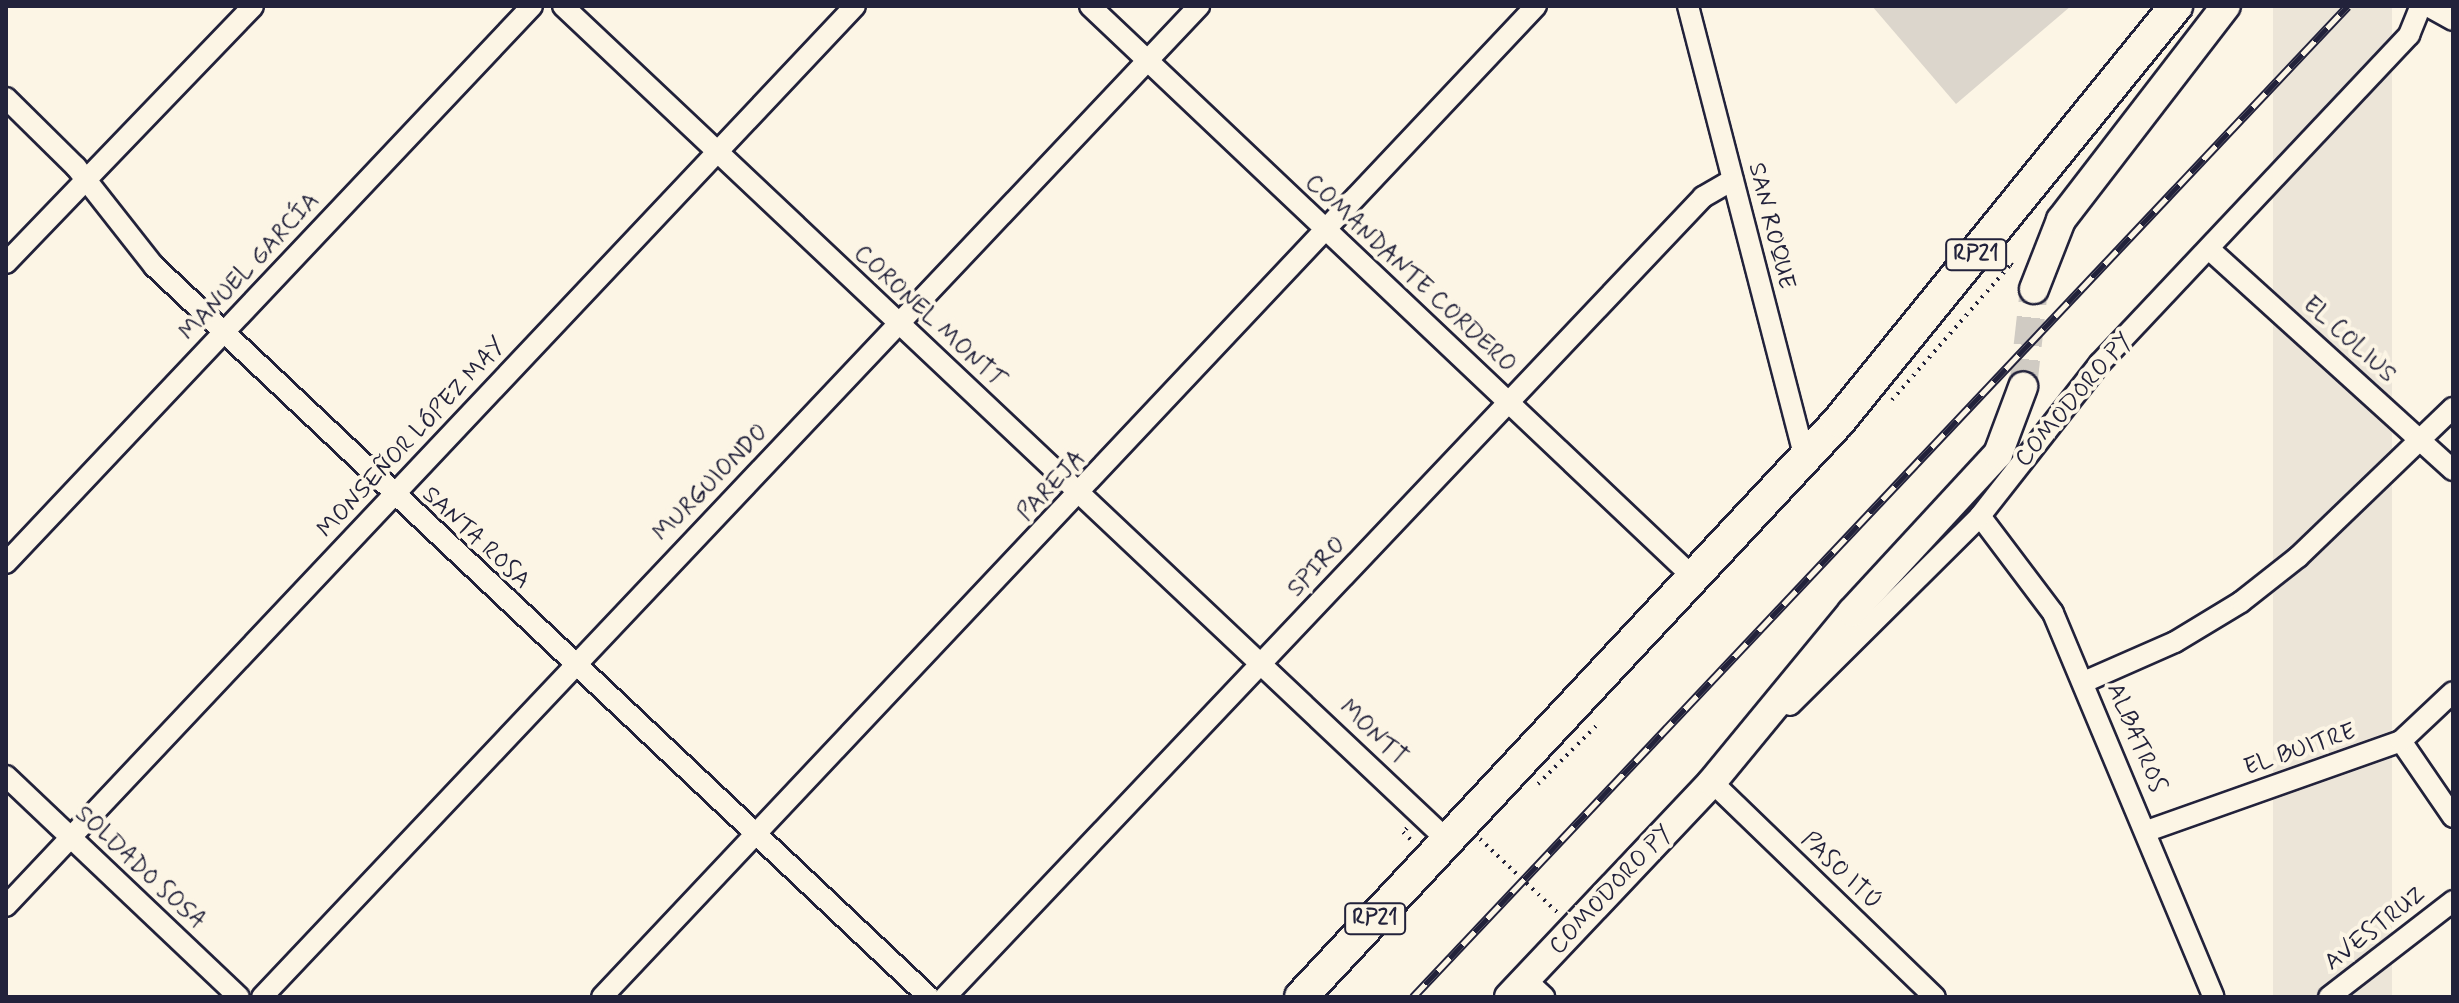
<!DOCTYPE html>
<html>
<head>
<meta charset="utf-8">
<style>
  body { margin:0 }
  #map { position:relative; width:2459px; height:1003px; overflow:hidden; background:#fcf5e5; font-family:Mynerve,sans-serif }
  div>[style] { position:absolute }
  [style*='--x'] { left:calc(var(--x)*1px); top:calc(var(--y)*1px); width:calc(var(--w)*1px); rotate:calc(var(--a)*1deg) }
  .built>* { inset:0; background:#ece5d8; transform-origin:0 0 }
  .green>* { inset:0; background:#dcd6cc }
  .secondary-tunnel>* { height:28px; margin-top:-14px; transform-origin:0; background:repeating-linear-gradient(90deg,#d0cbc3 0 28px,transparent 0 42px) }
  .path>* { height:4px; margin-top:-2px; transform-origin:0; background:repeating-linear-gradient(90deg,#22223b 0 2px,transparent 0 8px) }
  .roads { filter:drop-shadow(2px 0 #22223b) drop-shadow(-2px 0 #22223b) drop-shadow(0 2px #22223b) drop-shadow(0 -2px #22223b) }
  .street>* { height:20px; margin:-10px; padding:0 10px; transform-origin:10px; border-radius:10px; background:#fcf5e5 }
  .secondary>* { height:28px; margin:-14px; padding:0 14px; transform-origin:14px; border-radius:14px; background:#fcf5e5 }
  .primary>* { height:32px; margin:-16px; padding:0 16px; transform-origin:16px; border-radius:16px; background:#fcf5e5 }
  .rail>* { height:9px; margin-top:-4.5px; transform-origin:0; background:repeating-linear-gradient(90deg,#fcf5e5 0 18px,#22223b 0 36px); box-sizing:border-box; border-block:2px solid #22223b }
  span { translate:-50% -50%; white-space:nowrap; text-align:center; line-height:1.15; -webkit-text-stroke:8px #fcf5e5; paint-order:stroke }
  .shield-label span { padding:2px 6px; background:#fcf5e5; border:2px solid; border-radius:6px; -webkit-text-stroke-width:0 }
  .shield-label { font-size:22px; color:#22223b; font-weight:700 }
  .street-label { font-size:24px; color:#22223b }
  .frame { position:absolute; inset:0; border:8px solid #22223b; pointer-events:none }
</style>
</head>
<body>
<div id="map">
  <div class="built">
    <i style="left:2273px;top:6px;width:119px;height:1365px"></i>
  </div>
  <div class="green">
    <i style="clip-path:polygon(1872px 6px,2071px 6px,1956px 104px)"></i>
  </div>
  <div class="secondary-tunnel">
    <i style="--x:2023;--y:387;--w:99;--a:-83.6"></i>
  </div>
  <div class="path">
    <i style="--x:1892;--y:400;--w:181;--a:-48.8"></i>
    <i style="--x:2011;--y:264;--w:6;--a:39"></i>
    <i style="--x:1538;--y:784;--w:83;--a:-45"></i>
    <i style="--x:1407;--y:828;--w:6;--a:135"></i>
    <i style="--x:1403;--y:832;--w:14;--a:45"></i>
    <i style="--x:1480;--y:839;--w:108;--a:43.5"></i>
  </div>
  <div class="roads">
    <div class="street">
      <i style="--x:563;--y:6;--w:1217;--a:43.33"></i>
      <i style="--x:1090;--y:6;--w:833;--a:43.44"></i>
      <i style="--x:1688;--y:6;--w:468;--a:75.5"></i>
      <i style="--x:2428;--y:6;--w:29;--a:29"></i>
      <i style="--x:6;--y:98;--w:98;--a:44.6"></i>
      <i style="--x:76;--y:167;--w:126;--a:51.8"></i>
      <i style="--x:154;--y:266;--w:1065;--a:43.33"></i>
      <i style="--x:2209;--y:249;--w:329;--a:42.2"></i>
      <i style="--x:6;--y:263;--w:356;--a:-46.1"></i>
      <i style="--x:1980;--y:516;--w:121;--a:53"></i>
      <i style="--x:2053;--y:613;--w:416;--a:67.3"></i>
      <i style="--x:6;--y:563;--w:766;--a:-46.64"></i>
      <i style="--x:2084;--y:682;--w:99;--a:-23.7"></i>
      <i style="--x:2175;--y:642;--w:77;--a:-31.2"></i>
      <i style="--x:2241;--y:602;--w:73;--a:-38.3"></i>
      <i style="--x:2298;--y:557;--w:215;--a:-43.9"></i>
      <i style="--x:1790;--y:705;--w:268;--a:-44.8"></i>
      <i style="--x:1980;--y:516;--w:194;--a:-51.9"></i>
      <i style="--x:2100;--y:363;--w:451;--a:-46.7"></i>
      <i style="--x:2409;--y:35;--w:31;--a:-68"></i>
      <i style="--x:2401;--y:741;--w:92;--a:55.6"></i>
      <i style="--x:1719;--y:775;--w:10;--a:135"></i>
      <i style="--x:1712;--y:782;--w:310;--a:44"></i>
      <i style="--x:6;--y:776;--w:321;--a:43.5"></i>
      <i style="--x:2147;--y:831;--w:269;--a:-19.5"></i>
      <i style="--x:2401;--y:741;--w:71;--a:-43.3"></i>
      <i style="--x:6;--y:906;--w:1237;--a:-46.67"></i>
      <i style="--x:1526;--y:980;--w:25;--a:43"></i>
      <i style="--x:262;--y:997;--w:1364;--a:-46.6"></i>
      <i style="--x:602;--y:997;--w:1362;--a:-46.7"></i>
      <i style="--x:945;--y:997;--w:1102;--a:-46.54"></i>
      <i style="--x:1703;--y:197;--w:34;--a:-30"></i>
      <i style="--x:2329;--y:997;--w:157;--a:-37.7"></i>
    </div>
    <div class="secondary">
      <i style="--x:2034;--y:289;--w:74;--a:-68.6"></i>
      <i style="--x:2061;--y:220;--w:270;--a:-52.4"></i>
      <i style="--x:1509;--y:997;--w:296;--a:-46.6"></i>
      <i style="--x:1712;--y:782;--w:220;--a:-50.5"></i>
      <i style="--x:1852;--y:612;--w:215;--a:-47.3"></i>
      <i style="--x:1998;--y:454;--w:72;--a:-69.5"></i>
    </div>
    <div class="primary">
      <i style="--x:1301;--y:997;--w:788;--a:-46.95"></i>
      <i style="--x:1839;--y:421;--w:535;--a:-50.92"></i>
    </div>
  </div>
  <div class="rail">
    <i style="--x:1413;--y:997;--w:1362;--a:-46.67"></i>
  </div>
  <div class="shield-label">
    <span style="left:1976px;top:255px">RP21</span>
    <span style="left:1375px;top:919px">RP21</span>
  </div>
  <div class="street-label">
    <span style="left:1771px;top:226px;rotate:76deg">SAN ROQUE</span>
    <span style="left:250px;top:267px;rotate:-47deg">MANUEL GARCÍA</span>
    <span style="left:1410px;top:274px;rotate:43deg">COMANDANTE CORDERO</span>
    <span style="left:929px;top:317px;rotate:43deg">CORONEL MONTT</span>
    <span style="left:2349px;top:340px;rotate:42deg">EL COLIUS</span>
    <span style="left:2074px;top:400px;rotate:-50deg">COMODORO PY</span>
    <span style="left:412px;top:438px;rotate:-47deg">MONSEÑOR LÓPEZ MAY</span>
    <span style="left:711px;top:483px;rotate:-46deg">MURGUIONDO</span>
    <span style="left:1052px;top:486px;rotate:-47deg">PAREJA</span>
    <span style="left:476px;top:538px;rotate:43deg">SANTA ROSA</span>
    <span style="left:1317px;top:567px;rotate:-47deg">SPIRO</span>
    <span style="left:1373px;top:733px;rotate:43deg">MONTT</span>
    <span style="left:2136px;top:738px;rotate:67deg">ALBATROS</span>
    <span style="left:2300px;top:750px;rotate:-19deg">EL BUITRE</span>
    <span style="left:140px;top:868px;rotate:43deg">SOLDADO SOSA</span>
    <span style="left:1841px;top:871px;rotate:44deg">PASO ITÚ</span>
    <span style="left:1611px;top:890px;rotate:-47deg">COMODORO PY</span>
    <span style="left:2375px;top:929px;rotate:-38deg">AVESTRUZ</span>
  </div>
  <div class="frame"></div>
</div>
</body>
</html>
